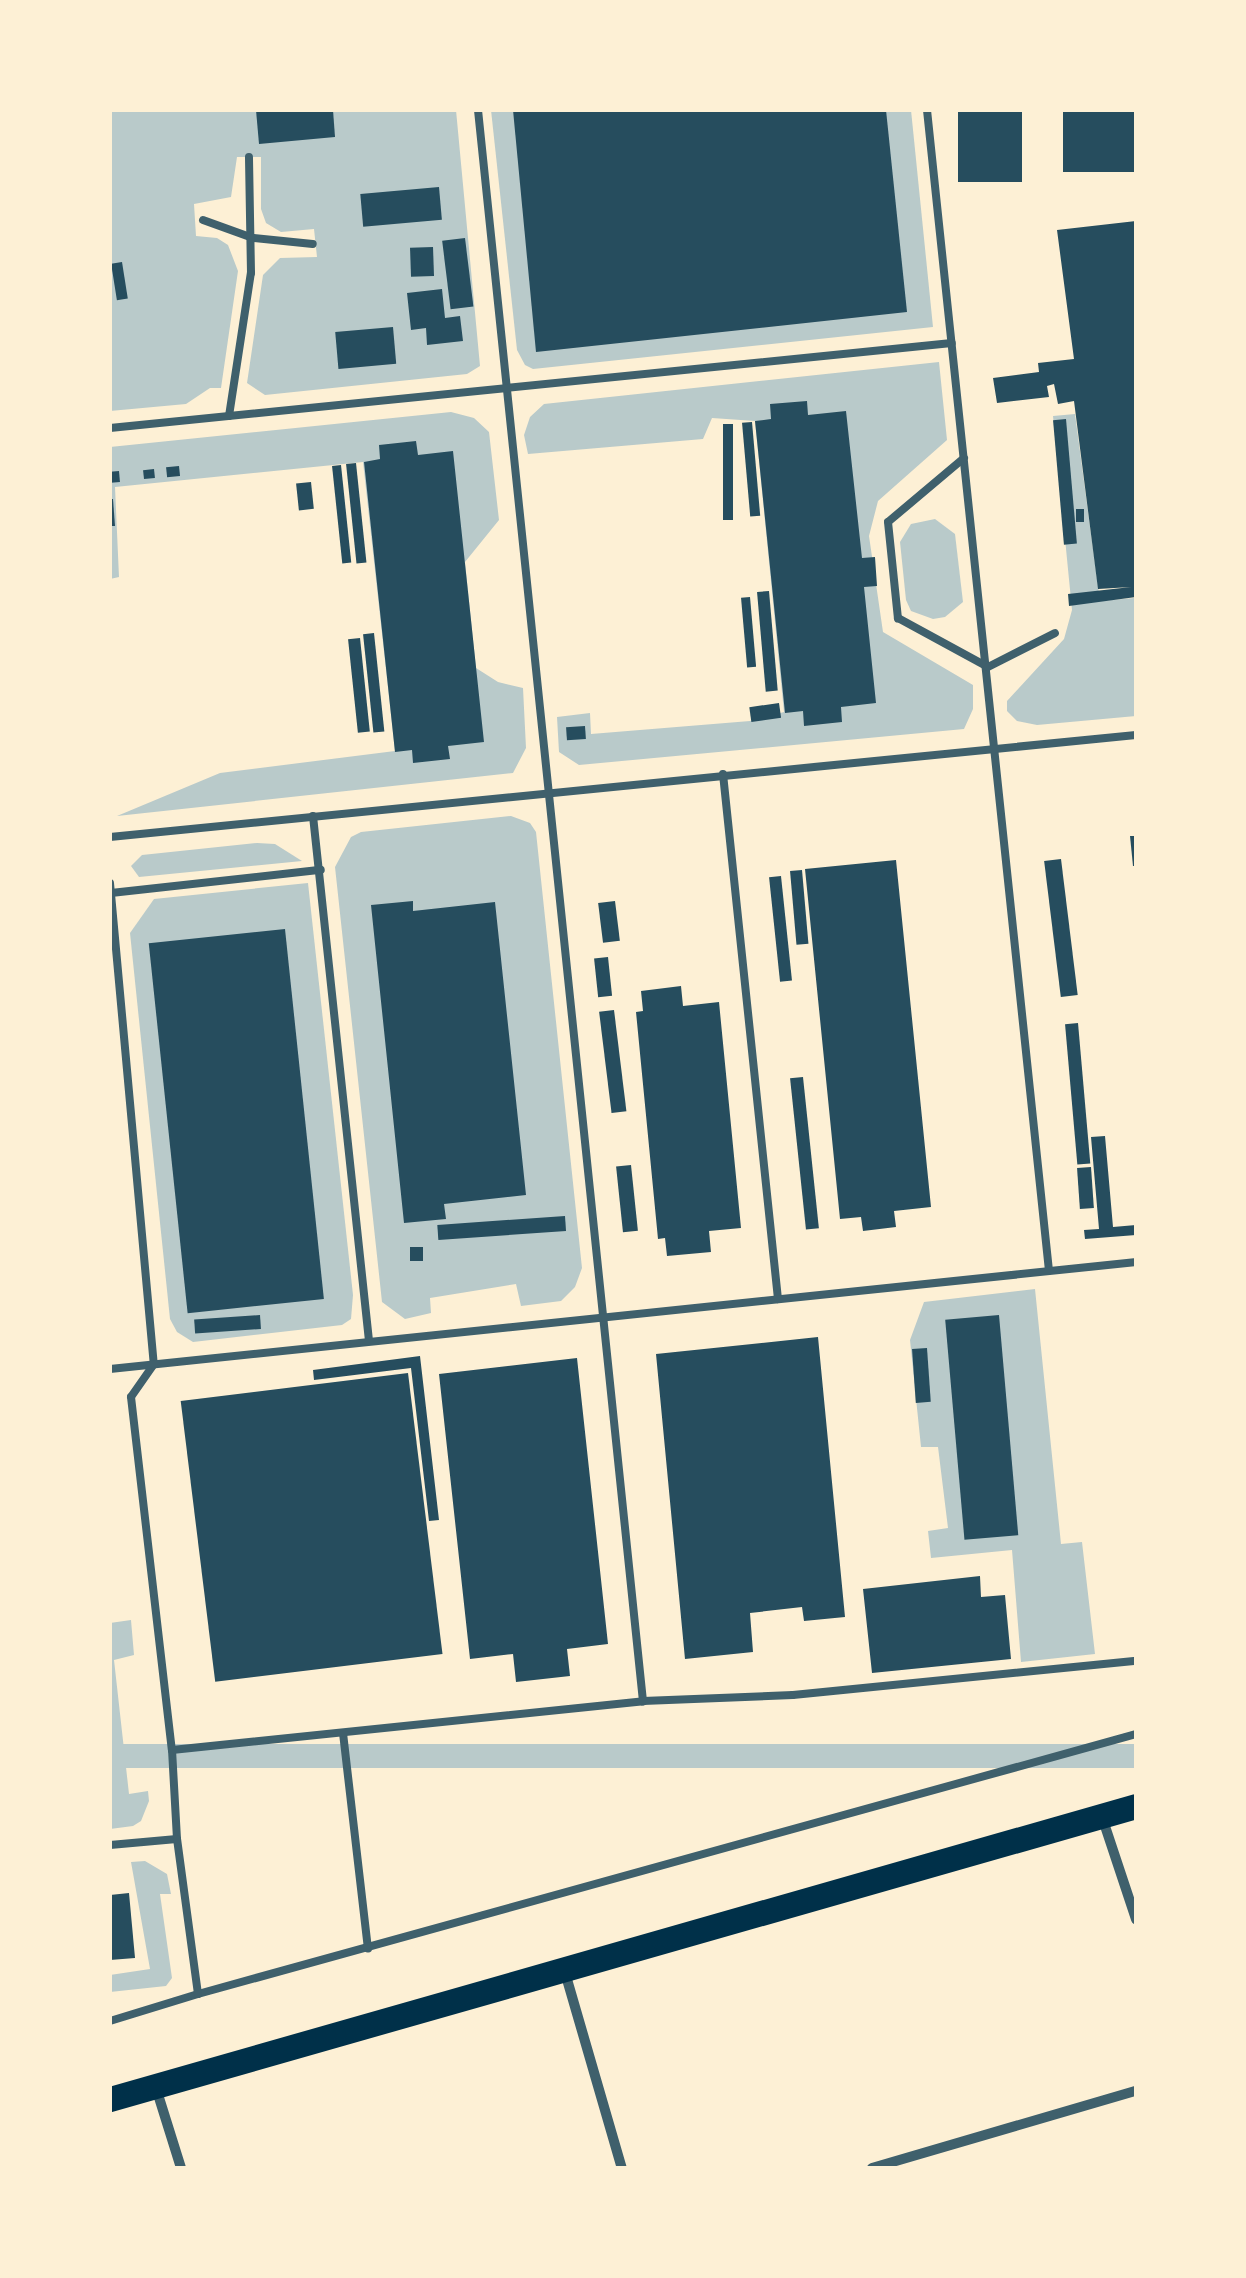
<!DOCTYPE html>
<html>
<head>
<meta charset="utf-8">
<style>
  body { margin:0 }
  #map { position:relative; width:1246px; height:2278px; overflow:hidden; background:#fdf0d5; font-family:Georgia,serif }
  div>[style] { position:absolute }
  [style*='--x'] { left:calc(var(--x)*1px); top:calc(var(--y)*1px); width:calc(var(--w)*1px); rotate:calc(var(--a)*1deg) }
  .green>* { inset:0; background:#b9caca; transform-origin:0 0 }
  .building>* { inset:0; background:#264d5e; transform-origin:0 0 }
  .service>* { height:8px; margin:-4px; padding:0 4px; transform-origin:4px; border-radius:4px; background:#3f606c }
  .minor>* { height:10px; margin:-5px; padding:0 5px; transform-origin:5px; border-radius:5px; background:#3f606c }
  .primary>* { height:25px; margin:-12.5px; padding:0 12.5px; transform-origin:12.5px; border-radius:12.5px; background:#003049 }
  span { translate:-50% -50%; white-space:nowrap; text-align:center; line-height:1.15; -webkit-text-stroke:10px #fdf0d5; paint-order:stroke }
  .frame { position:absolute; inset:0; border:112px solid #fdf0d5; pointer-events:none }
</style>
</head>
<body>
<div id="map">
  <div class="green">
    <i style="clip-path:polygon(110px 110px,456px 110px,480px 366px,467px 374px,265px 395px,247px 383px,263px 275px,280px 258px,317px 257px,314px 229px,281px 232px,266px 223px,261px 209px,261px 157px,237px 157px,231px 197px,194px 204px,196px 236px,217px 238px,228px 245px,238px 271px,221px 388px,210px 388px,186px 404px,110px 411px)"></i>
    <i style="clip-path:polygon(491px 110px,911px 110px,933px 327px,533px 369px,525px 365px,517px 350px)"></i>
    <i style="clip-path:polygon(939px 362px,947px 440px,878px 501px,869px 536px,883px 632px,973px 685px,973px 709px,964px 729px,579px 765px,559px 752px,557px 717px,590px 713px,591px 734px,750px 721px,784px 712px,755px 421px,712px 418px,703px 439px,528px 454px,524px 435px,530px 417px,544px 404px)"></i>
    <i style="clip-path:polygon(451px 412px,474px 418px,489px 432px,499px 520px,465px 562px,476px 668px,498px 682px,523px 688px,526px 748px,513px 773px,117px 816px,220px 773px,395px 751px,363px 462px,115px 487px,119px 577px,110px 579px,110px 447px)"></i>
    <i style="clip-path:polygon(1075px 414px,1100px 601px,1134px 598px,1136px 716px,1037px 725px,1017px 721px,1007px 711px,1007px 701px,1064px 639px,1072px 610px,1053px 416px)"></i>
    <i style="clip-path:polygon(935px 519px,955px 534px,963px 602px,945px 617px,933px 619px,911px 611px,906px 600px,900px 542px,911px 524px)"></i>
    <i style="clip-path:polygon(511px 816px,530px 823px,536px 832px,582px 1268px,575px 1287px,561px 1301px,521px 1306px,516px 1284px,430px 1298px,431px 1313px,405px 1319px,382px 1302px,335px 867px,351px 837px,361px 832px)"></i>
    <i style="clip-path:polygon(257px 843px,275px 844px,302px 861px,139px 877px,131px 866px,142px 855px)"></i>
    <i style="clip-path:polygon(308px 883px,353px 1295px,351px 1319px,342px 1325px,193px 1342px,177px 1332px,170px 1319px,130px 933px,154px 899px)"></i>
    <i style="clip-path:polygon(1035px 1289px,1061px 1544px,1082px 1542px,1095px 1654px,1021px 1662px,1012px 1550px,931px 1558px,928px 1531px,948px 1528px,938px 1447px,921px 1447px,910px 1340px,924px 1302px)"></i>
    <i style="clip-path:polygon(131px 1620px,134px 1655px,114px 1660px,129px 1794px,148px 1791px,149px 1801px,141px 1821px,133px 1826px,110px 1829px,110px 1623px)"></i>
    <i style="left:1136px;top:1744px;width:24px;height:1066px;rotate:90deg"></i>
    <i style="clip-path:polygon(145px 1861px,167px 1874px,171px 1894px,160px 1894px,172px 1978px,166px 1986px,110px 1992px,110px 1975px,150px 1969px,131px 1862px)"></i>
  </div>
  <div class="building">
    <i style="clip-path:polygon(256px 110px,333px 110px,335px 137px,259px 144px)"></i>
    <i style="clip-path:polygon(513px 110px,886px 110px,907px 312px,536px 352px)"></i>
    <i style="left:958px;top:110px;width:64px;height:72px"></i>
    <i style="left:1063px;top:110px;width:73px;height:62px"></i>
    <i style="left:439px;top:187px;width:33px;height:79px;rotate:85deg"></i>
    <i style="clip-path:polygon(1136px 221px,1136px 597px,1069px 606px,1068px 594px,1131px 587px,1098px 589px,1074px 401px,1058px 404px,1054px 384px,1047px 386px,1049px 397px,997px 403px,993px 378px,1039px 372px,1038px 363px,1074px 359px,1057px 230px)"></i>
    <i style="left:465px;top:238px;width:69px;height:23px;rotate:83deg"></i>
    <i style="left:433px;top:247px;width:29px;height:23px;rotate:88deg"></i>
    <i style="left:122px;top:262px;width:37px;height:11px;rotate:81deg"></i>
    <i style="clip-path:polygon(442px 289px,445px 318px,460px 316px,463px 341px,427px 345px,426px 328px,411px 330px,407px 293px)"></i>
    <i style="left:393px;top:327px;width:37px;height:58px;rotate:85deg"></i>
    <i style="clip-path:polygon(807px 401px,808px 415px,846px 411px,862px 558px,875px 557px,877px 586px,864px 587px,876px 703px,841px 707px,842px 722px,804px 726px,803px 711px,785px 713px,755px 421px,771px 419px,770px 404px)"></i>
    <i style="left:1066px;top:419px;width:125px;height:13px;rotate:85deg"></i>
    <i style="left:752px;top:422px;width:94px;height:10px;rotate:85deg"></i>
    <i style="left:723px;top:424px;width:10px;height:96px"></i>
    <i style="clip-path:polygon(416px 441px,418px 455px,453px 451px,484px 742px,448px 746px,450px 759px,413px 763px,412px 750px,395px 752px,364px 462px,380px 459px,379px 445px)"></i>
    <i style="left:356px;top:463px;width:100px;height:10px;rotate:84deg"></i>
    <i style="left:341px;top:465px;width:98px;height:9px;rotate:84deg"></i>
    <i style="left:179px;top:466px;width:10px;height:13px;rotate:84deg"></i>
    <i style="left:154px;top:469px;width:9px;height:11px;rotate:84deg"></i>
    <i style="left:119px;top:471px;width:11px;height:9px;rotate:85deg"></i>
    <i style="left:311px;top:482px;width:27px;height:15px;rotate:84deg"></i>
    <i style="clip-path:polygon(110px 499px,113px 499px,115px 526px,110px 526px)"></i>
    <i style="left:1076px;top:509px;width:8px;height:13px"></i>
    <i style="left:769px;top:591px;width:100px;height:12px;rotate:85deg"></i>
    <i style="left:750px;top:597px;width:70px;height:9px;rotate:85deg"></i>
    <i style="left:374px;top:633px;width:99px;height:11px;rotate:84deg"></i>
    <i style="left:360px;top:638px;width:94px;height:12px;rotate:84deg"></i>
    <i style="left:779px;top:703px;width:15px;height:30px;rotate:82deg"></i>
    <i style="left:585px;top:726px;width:13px;height:19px;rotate:86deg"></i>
    <i style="clip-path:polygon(1130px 836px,1136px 836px,1136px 866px,1133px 866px)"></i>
    <i style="left:1061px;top:859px;width:137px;height:17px;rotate:83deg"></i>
    <i style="clip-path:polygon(896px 860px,931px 1207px,894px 1211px,896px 1227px,863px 1231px,861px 1217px,840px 1219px,805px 869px)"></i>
    <i style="left:802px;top:870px;width:74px;height:12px;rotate:85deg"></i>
    <i style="left:781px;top:876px;width:105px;height:12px;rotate:84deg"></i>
    <i style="clip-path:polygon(413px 901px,413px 911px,495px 902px,526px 1195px,444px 1204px,446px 1219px,404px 1223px,371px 905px)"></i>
    <i style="left:615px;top:901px;width:40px;height:17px;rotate:83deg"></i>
    <i style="left:285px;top:929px;width:372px;height:137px;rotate:84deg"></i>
    <i style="left:608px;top:957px;width:39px;height:14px;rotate:84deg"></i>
    <i style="clip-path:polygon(681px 986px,683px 1006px,719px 1002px,741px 1228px,709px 1231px,711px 1252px,667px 1256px,665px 1238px,658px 1239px,636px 1012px,643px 1011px,641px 991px)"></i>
    <i style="left:614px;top:1010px;width:102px;height:15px;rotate:83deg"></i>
    <i style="left:1078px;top:1023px;width:141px;height:13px;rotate:85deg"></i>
    <i style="left:803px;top:1077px;width:152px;height:13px;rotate:84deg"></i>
    <i style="clip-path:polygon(1105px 1136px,1113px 1227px,1136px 1225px,1136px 1235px,1085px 1239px,1084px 1230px,1099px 1229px,1091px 1137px)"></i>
    <i style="left:631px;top:1165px;width:66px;height:15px;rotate:84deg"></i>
    <i style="left:1091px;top:1167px;width:41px;height:14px;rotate:86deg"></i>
    <i style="left:565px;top:1216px;width:15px;height:128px;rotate:86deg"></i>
    <i style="left:410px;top:1247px;width:13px;height:14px"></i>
    <i style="left:260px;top:1315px;width:14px;height:66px;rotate:86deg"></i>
    <i style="left:999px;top:1315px;width:221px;height:54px;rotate:85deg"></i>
    <i style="clip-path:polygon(818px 1337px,845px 1617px,804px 1621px,802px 1607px,750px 1613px,753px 1652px,685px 1659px,656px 1354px)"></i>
    <i style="left:927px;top:1348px;width:54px;height:15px;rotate:86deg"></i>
    <i style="clip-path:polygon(420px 1356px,439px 1520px,429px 1521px,411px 1368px,314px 1380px,313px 1370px)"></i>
    <i style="clip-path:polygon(577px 1358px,608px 1644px,567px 1649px,570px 1676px,516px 1682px,513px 1654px,470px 1659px,439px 1374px)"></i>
    <i style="left:408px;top:1373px;width:283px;height:229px;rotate:83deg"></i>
    <i style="clip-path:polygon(980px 1576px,981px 1597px,1005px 1595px,1011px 1659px,872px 1673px,863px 1589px)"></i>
    <i style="clip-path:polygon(129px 1893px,135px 1958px,110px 1960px,110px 1895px)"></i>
  </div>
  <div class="service">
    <i style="--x:478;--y:110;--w:1600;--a:84.08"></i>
    <i style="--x:927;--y:110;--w:1167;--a:84"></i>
    <i style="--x:203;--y:220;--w:53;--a:19.8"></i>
    <i style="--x:253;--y:238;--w:60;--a:5.7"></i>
    <i style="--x:229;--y:416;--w:145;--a:-81.3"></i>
    <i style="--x:251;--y:273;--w:116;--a:-91"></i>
    <i style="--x:110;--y:428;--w:846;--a:-5.76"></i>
    <i style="--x:964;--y:458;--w:99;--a:139.9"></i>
    <i style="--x:888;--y:522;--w:97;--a:84.1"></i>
    <i style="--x:898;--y:618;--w:102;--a:28.6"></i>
    <i style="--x:988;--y:667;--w:75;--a:-26.9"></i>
    <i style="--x:723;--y:774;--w:528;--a:84.02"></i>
    <i style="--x:313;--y:816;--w:528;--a:83.91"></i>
    <i style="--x:110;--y:837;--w:1031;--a:-5.68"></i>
    <i style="--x:110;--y:883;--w:483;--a:84.8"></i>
    <i style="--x:154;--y:1364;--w:40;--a:124.9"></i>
    <i style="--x:131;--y:1397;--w:355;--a:83.4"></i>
    <i style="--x:111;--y:893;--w:211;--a:-6.3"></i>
    <i style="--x:110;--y:1369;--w:1032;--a:-5.95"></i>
    <i style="--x:343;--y:1733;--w:217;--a:83.4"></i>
    <i style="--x:110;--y:1845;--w:67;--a:-5.1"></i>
    <i style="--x:177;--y:1839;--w:89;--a:-93.2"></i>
    <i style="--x:172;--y:1750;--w:474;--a:-5.9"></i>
    <i style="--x:643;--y:1701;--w:150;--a:-2.3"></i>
    <i style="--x:793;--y:1695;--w:345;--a:-5.7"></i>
    <i style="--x:198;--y:1994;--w:973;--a:-15.49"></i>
    <i style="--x:110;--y:2021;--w:92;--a:-17.1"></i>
    <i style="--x:198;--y:1994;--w:156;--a:-97.7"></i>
  </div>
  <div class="minor">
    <i style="--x:1102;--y:1817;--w:108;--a:71.6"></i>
    <i style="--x:564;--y:1969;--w:207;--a:73.8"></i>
    <i style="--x:156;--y:2088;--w:84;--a:72.6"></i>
    <i style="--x:872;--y:2168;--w:275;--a:-16.3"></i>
  </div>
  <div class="primary">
    <i style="--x:110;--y:2099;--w:1067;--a:-15.94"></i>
  </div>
  <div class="frame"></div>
</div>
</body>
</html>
